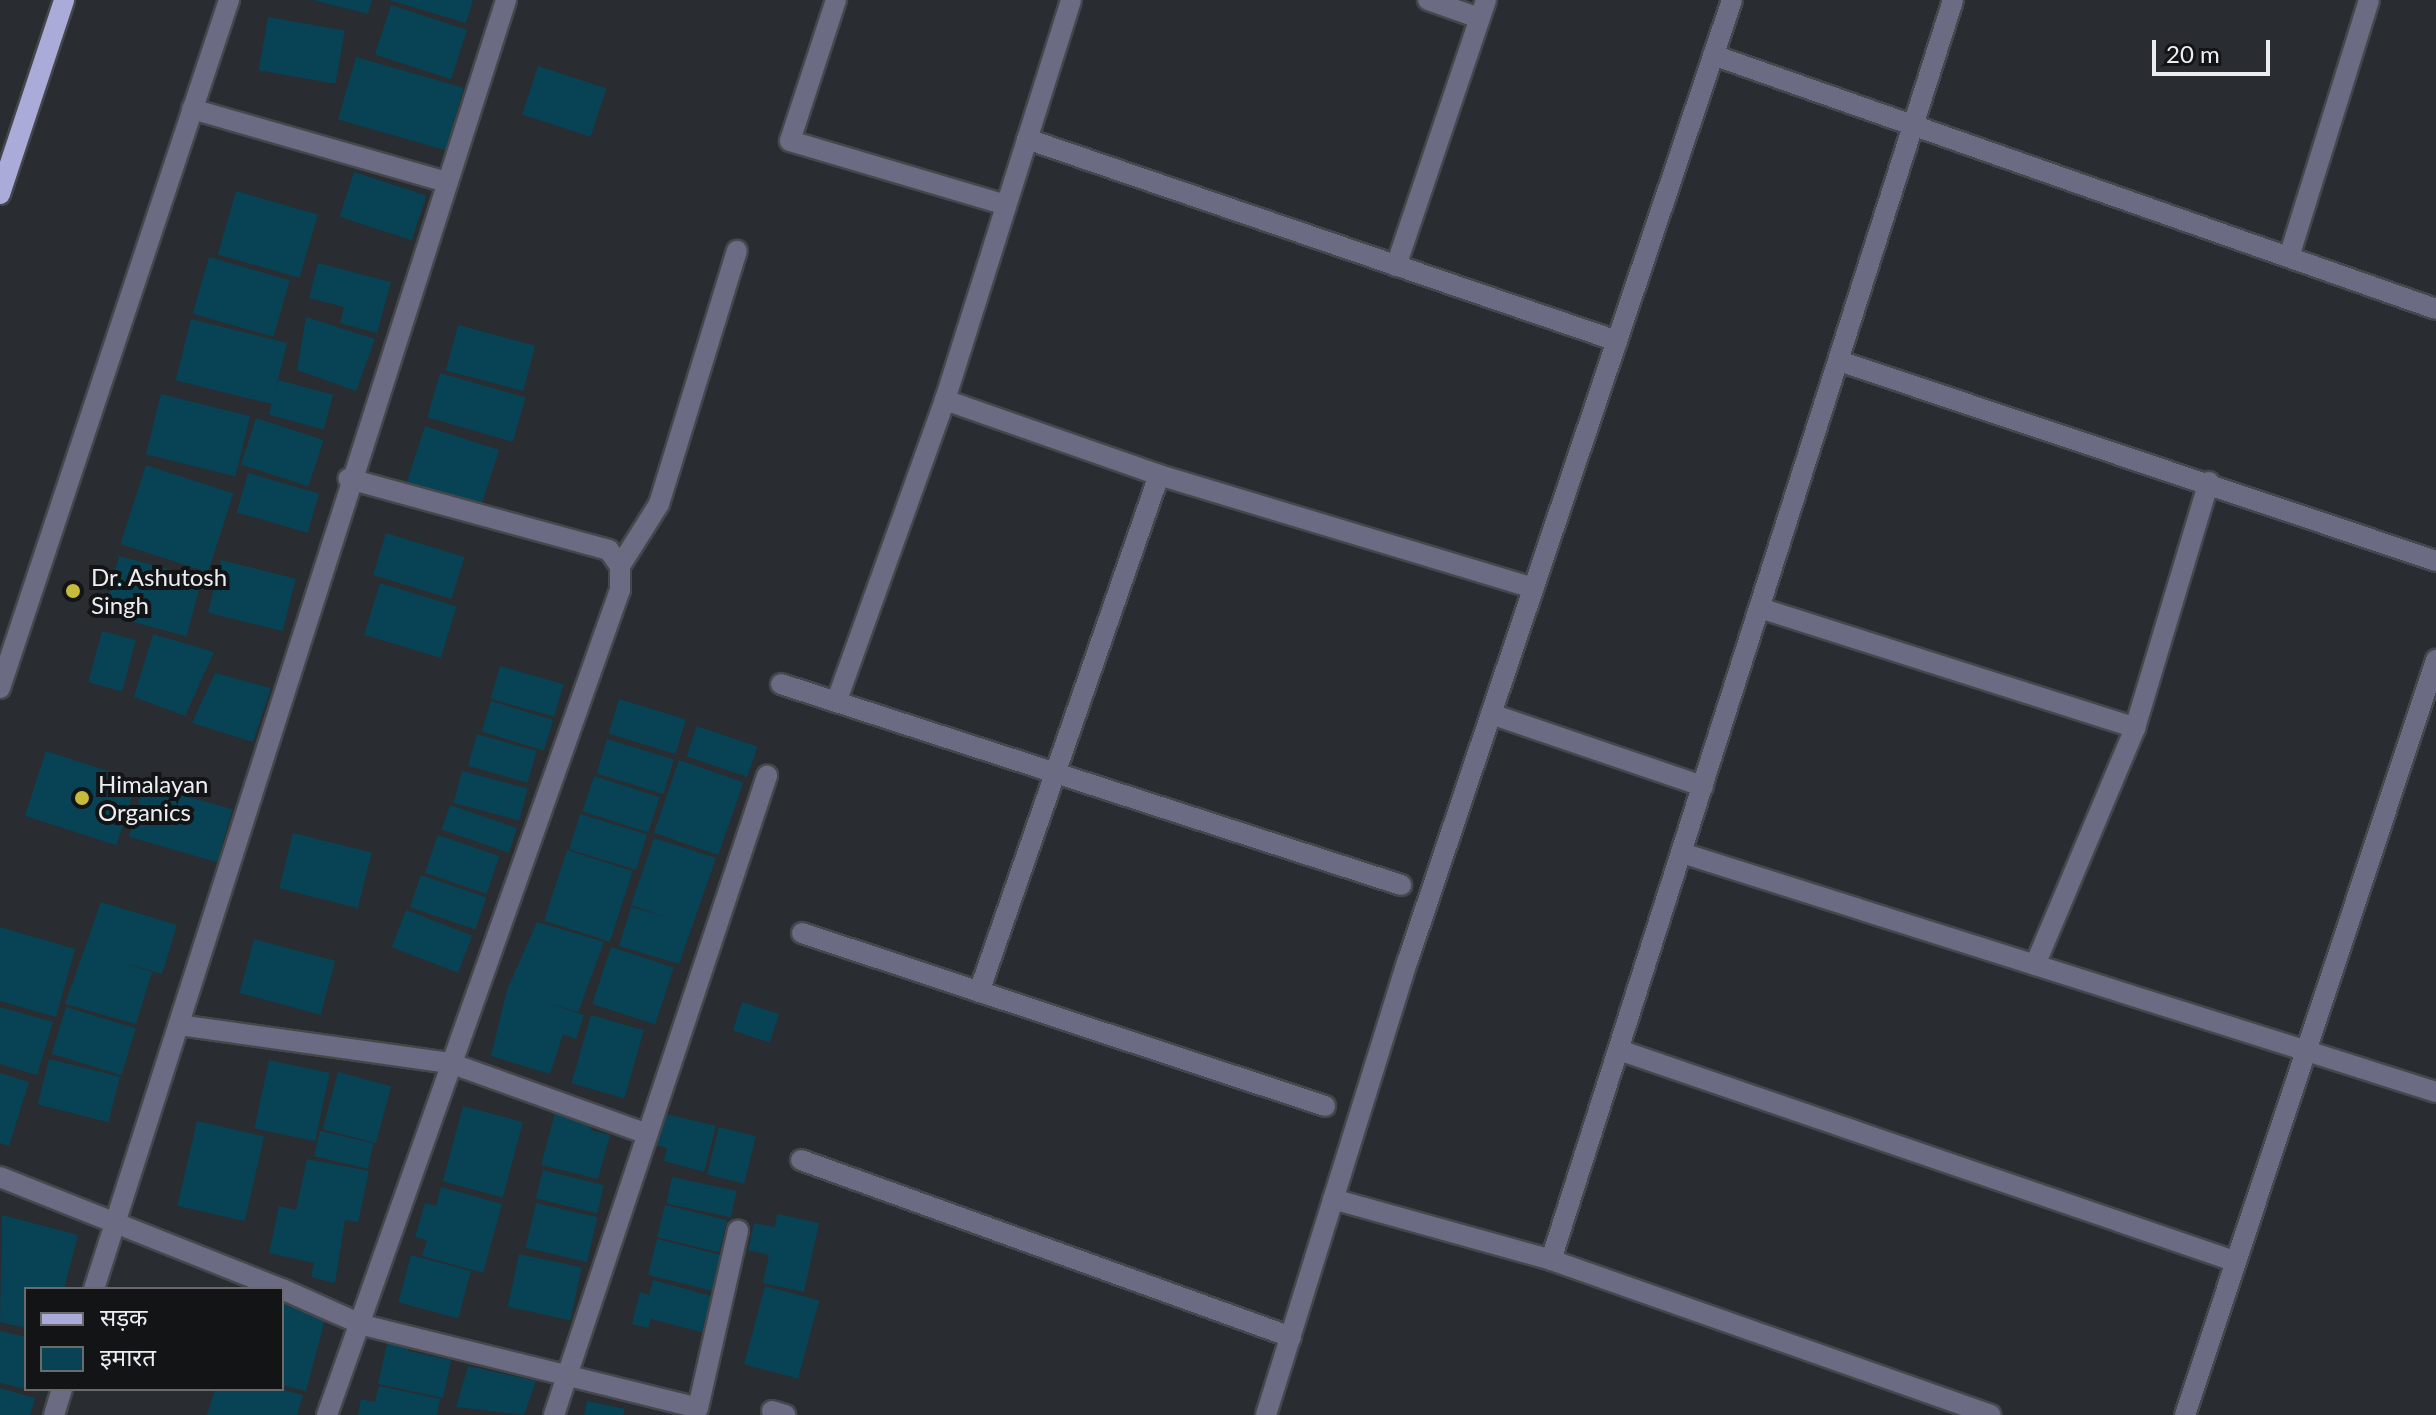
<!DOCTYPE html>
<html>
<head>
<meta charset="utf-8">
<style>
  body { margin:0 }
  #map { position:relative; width:2436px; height:1415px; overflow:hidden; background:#292c30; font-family:Lato,"Noto Sans Devanagari",sans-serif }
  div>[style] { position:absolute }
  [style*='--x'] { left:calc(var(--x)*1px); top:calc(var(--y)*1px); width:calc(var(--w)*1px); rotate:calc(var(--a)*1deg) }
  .building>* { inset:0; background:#084355; transform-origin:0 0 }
  .roads { filter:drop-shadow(2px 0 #44474b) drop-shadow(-2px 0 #44474b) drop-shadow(0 2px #44474b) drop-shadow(0 -2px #44474b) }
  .minor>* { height:20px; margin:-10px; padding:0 10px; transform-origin:10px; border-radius:10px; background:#6b6b83 }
  .major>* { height:20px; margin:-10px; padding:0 10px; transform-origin:10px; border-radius:10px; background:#ababda }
  .dots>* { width:22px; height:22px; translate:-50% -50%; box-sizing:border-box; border:4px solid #131416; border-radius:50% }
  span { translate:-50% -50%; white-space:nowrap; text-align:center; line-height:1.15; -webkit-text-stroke:8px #131416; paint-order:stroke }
  .poi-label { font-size:24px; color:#ebedf0 }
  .left { translate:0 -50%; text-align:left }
  .legend { position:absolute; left:24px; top:1287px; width:260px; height:104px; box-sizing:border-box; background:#131416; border:2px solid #696b6d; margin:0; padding:10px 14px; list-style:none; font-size:24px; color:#ebedf0 }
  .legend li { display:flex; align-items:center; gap:16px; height:40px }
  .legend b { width:40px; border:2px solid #696b6d }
  .scale { position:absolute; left:2152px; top:40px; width:118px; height:36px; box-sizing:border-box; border:4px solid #ebedf0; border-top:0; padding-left:10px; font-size:24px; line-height:28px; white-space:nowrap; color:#ebedf0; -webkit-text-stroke:6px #131416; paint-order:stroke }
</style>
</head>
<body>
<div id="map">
  <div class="building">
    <i style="clip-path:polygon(313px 0,372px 0,368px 14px)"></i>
    <i style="clip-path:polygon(389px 0,473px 0,466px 23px)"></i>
    <i style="left:391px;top:5px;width:80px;height:52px;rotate:18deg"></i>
    <i style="left:268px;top:17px;width:78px;height:54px;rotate:10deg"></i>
    <i style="left:356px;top:57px;width:112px;height:65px;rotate:16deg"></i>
    <i style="left:538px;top:66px;width:72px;height:51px;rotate:18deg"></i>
    <i style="left:354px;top:172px;width:76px;height:47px;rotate:18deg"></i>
    <i style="left:236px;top:191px;width:85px;height:66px;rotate:16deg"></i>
    <i style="left:209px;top:257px;width:84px;height:59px;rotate:16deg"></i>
    <i style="clip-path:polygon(318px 263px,391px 282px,377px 333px,340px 323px,344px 307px,309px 298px)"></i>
    <i style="clip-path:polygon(306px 317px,375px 339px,356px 391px,297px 370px)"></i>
    <i style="left:191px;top:319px;width:99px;height:63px;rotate:14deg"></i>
    <i style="left:458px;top:325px;width:80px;height:47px;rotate:15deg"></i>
    <i style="left:440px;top:373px;width:89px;height:46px;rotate:16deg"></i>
    <i style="left:278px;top:380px;width:57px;height:36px;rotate:15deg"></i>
    <i style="left:161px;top:394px;width:92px;height:62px;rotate:14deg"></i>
    <i style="left:256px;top:418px;width:71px;height:49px;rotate:18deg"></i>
    <i style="left:425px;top:426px;width:78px;height:59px;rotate:18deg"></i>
    <i style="left:146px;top:465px;width:92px;height:83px;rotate:18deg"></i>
    <i style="left:248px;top:473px;width:74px;height:41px;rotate:16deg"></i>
    <i style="left:386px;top:533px;width:82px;height:44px;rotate:17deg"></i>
    <i style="left:119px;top:556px;width:86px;height:60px;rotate:15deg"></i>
    <i style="left:221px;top:560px;width:77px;height:54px;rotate:14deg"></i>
    <i style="left:380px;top:583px;width:80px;height:54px;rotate:17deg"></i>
    <i style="left:102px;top:631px;width:35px;height:53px;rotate:15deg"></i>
    <i style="clip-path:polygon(153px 634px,214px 652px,185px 716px,134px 697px)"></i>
    <i style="left:500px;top:666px;width:66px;height:34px;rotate:16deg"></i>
    <i style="clip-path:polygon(215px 673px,271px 688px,253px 742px,192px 723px)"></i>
    <i style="left:619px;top:699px;width:70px;height:36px;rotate:17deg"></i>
    <i style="left:491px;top:701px;width:65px;height:32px;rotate:17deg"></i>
    <i style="left:697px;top:726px;width:64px;height:32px;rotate:19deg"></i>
    <i style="left:477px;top:734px;width:62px;height:33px;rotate:16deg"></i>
    <i style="left:607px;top:739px;width:70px;height:36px;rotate:17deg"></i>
    <i style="left:46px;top:751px;width:96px;height:68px;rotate:18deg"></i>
    <i style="left:679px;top:760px;width:68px;height:77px;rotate:19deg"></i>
    <i style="left:462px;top:771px;width:68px;height:33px;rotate:15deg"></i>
    <i style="left:594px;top:776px;width:69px;height:37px;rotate:18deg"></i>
    <i style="left:144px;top:784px;width:92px;height:55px;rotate:16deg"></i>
    <i style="left:450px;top:805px;width:71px;height:26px;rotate:19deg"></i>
    <i style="left:580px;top:814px;width:70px;height:37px;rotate:17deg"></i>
    <i style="left:293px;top:833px;width:81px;height:57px;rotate:14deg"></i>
    <i style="left:438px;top:835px;width:65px;height:40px;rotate:19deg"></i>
    <i style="clip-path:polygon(654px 838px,716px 858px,679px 964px,619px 946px,631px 907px,666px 917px,631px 905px)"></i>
    <i style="left:567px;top:850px;width:69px;height:74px;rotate:18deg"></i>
    <i style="left:421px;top:875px;width:69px;height:34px;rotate:19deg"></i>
    <i style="clip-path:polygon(101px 902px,177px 925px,162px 974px,115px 960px,152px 972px,136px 1024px,65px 1004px)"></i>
    <i style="left:406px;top:910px;width:71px;height:40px;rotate:21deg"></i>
    <i style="clip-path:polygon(537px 922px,604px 942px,578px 1012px,539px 1000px,584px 1015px,576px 1039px,563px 1034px,550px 1074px,491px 1056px,507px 990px)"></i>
    <i style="clip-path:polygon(0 927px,75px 949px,56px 1017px,0 1001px)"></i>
    <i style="left:254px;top:939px;width:84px;height:56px;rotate:15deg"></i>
    <i style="left:611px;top:947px;width:66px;height:60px;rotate:18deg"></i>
    <i style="left:742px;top:1002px;width:39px;height:30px;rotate:18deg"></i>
    <i style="clip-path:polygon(0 1007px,53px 1022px,37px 1075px,0 1064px)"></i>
    <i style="left:66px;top:1007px;width:73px;height:49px;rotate:17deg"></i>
    <i style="left:591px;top:1015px;width:55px;height:71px;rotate:16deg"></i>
    <i style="left:49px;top:1059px;width:73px;height:47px;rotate:14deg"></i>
    <i style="left:269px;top:1060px;width:62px;height:70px;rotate:12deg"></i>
    <i style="left:338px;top:1072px;width:55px;height:59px;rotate:15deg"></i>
    <i style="clip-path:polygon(0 1073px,29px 1082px,9px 1146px,0 1143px)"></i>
    <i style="left:463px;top:1106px;width:62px;height:78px;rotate:15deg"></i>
    <i style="clip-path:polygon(556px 1109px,594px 1119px,591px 1130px,610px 1135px,598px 1179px,541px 1165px)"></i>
    <i style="clip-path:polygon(662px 1113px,716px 1126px,704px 1172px,664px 1161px,667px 1148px,655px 1145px)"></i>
    <i style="left:197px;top:1121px;width:69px;height:87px;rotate:13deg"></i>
    <i style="left:719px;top:1127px;width:38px;height:49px;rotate:14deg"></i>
    <i style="left:320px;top:1131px;width:55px;height:26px;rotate:13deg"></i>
    <i style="clip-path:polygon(307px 1159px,369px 1171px,358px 1222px,345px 1220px,335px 1283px,311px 1277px,314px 1263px,269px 1253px,279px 1206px,296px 1210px)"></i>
    <i style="left:543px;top:1170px;width:63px;height:29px;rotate:14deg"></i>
    <i style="left:672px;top:1177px;width:66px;height:27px;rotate:12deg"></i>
    <i style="clip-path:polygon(441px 1187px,502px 1204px,483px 1273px,422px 1256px,427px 1240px,415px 1237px,425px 1203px,436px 1206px)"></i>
    <i style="left:536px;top:1203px;width:63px;height:46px;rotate:13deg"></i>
    <i style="left:665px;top:1205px;width:64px;height:33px;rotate:14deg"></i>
    <i style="clip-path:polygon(777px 1214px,819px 1223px,804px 1292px,763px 1283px,769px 1255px,748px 1250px,754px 1223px,775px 1227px)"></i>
    <i style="clip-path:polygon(2px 1215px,78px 1235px,64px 1289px,26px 1289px,26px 1328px,0 1322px)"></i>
    <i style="left:657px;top:1239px;width:67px;height:37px;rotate:14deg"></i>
    <i style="left:519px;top:1254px;width:64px;height:54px;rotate:12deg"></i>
    <i style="left:411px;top:1255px;width:62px;height:49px;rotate:15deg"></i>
    <i style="clip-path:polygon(653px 1280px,711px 1296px,702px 1332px,651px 1319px,648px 1328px,632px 1324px,640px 1292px,649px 1295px)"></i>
    <i style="left:765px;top:1286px;width:56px;height:81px;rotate:15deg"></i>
    <i style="clip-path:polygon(282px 1300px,327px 1312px,306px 1391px,282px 1385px)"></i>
    <i style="clip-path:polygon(0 1331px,26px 1337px,26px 1389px,0 1383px)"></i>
    <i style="clip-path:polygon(389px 1335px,411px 1340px,408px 1351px,451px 1360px,443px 1398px,378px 1384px)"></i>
    <i style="clip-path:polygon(468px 1366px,536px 1381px,524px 1415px,456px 1407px)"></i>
    <i style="clip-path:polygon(379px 1386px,440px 1399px,437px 1415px,358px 1415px,361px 1399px,375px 1402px)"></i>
    <i style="clip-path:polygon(0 1388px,35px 1398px,30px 1415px,0 1415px)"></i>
    <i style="clip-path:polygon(215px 1389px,281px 1389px,303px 1395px,297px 1415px,207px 1415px)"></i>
    <i style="clip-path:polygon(587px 1401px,625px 1409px,623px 1415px,584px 1415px)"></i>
  </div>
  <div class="roads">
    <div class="minor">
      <i style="--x:836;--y:0;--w:148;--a:108.1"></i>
      <i style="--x:790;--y:141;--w:225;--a:16.5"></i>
      <i style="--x:1428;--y:0;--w:54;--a:19.4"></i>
      <i style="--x:1713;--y:55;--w:766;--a:19.36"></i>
      <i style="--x:192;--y:109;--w:265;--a:16"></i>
      <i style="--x:1027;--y:139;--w:624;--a:18.9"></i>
      <i style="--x:2289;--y:257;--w:269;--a:-72.7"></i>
      <i style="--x:1396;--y:266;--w:281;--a:-71.3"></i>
      <i style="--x:1839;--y:361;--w:630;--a:18.52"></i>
      <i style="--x:1159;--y:475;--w:391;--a:16.8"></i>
      <i style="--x:620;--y:566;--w:73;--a:-57.8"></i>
      <i style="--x:659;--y:504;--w:265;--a:-72.9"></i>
      <i style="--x:1760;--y:608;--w:394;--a:17.7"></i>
      <i style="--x:781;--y:684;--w:652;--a:17.96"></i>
      <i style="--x:0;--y:688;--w:725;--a:-71.59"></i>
      <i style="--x:837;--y:700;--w:319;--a:-70.2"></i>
      <i style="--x:1491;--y:714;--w:224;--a:18.8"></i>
      <i style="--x:1682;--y:853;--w:791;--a:17.59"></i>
      <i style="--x:802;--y:933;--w:551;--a:18.3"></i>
      <i style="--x:2035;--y:965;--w:257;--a:-67.1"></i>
      <i style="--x:2135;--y:728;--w:257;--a:-73.3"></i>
      <i style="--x:979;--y:992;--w:547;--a:-70.8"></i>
      <i style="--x:1159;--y:475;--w:227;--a:-160.7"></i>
      <i style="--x:945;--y:400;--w:419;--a:-72.5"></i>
      <i style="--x:179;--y:1025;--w:274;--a:8"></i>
      <i style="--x:450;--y:1063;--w:206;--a:19.8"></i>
      <i style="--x:1619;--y:1050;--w:650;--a:18.94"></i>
      <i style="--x:801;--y:1160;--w:521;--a:19.86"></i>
      <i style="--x:0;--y:1177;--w:302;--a:21.7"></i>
      <i style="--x:1333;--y:1199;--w:226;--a:15.6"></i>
      <i style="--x:1551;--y:1260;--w:466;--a:19.4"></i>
      <i style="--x:1551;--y:1260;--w:1323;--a:-72.3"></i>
      <i style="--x:94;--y:1289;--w:1353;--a:-72.27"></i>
      <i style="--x:282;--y:1289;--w:89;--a:24"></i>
      <i style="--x:363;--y:1325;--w:345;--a:13.9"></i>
      <i style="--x:698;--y:1408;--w:182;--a:-77.3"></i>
      <i style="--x:772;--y:1411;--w:14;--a:17"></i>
      <i style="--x:54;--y:1415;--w:27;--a:-73"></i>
      <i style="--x:327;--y:1415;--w:875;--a:-70.45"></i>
      <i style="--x:620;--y:590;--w:24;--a:-90"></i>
      <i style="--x:620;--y:566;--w:19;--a:-125"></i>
      <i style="--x:609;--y:550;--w:270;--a:-164.7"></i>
      <i style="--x:554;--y:1415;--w:674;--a:-71.57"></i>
      <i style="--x:1266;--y:1415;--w:477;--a:-72.7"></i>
      <i style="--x:1408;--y:960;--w:1013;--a:-71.35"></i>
      <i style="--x:2185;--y:1415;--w:796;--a:-71.61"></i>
    </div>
    <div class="major">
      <i style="--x:0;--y:194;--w:204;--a:-71.7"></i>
    </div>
  </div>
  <div class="dots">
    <i style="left:73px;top:591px;background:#c7bb3b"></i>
    <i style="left:82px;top:798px;background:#c7bb3b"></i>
  </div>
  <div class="poi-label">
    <span class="left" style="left:91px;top:591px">Dr. Ashutosh<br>Singh</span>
    <span class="left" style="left:98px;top:798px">Himalayan<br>Organics</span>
  </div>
  <ul class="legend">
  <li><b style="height:10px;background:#ababda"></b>सड़क</li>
  <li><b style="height:22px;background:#084355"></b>इमारत</li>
  </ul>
  <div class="scale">20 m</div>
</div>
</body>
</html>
